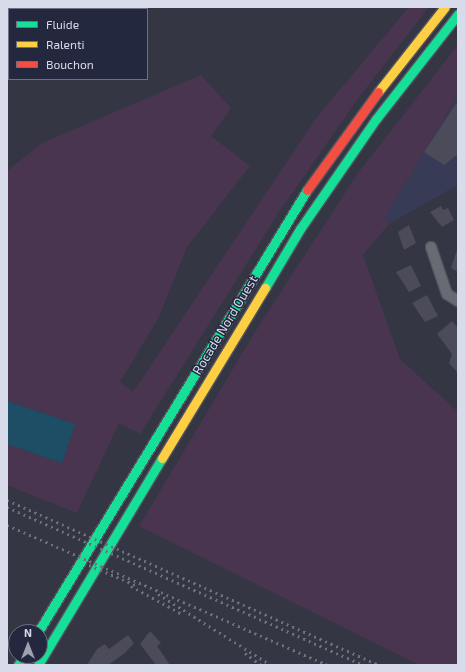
<!DOCTYPE html>
<html>
<head>
<meta charset="utf-8">
<style>
  body { margin:0 }
  #map { position:relative; width:465px; height:672px; overflow:hidden; background:#343643; font-family:"Exo 2",sans-serif }
  div>[style] { position:absolute }
  [style*='--x'] { left:calc(var(--x)*1px); top:calc(var(--y)*1px); width:calc(var(--w)*1px); rotate:calc(var(--a)*1deg) }
  .built>* { inset:0; background:#373b56 }
  .green>* { inset:0; background:#493550 }
  .water>* { inset:0; background:#1e4e65 }
  .building>* { inset:0; background:#4b4b59 }
  .roads { filter:drop-shadow(1px 0 #525460) drop-shadow(-1px 0 #525460) drop-shadow(0 1px #525460) drop-shadow(0 -1px #525460) }
  .street>* { height:10px; margin:-5px; padding:0 5px; transform-origin:5px; border-radius:5px; background:#696b74 }
  .fast>* { height:9px; margin:-4.5px; padding:0 4.5px; transform-origin:4.5px; border-radius:4.5px; background:#16e098 }
  .slow>* { height:9px; margin:-4.5px; padding:0 4.5px; transform-origin:4.5px; border-radius:4.5px; background:#ffcf43 }
  .jam>* { height:9px; margin:-4.5px; padding:0 4.5px; transform-origin:4.5px; border-radius:4.5px; background:#f24e42 }
  .rail>* { height:3px; margin-top:-1.5px; transform-origin:0; background:repeating-linear-gradient(90deg,#6f7079 0 2px,transparent 0 6px) }
  span { translate:-50% -50%; white-space:nowrap; text-align:center; line-height:1.15; -webkit-text-stroke:3px #24283e; paint-order:stroke }
  .street-label { font-size:13px; color:#d8dbea }
  .frame { position:absolute; inset:0; border:8px solid #d8dbea; pointer-events:none }
  .legend { position:absolute; left:8px; top:8px; width:140px; height:72px; box-sizing:border-box; background:#24283e; border:1px solid #6c7083; margin:0; padding:5px 7px; list-style:none; font-size:12px; color:#d8dbea }
  .legend li { display:flex; align-items:center; gap:8px; height:20px }
  .legend b { width:20px; border:1px solid #6c7083 }
  .north { position:absolute; left:8px; top:624px; width:40px; height:40px; box-sizing:border-box; background:#24283e; border:1px solid #6c7083; border-radius:50%; rotate:0deg; font-size:11px; font-weight:700; line-height:16px; text-align:center; color:#d8dbea }
  .north::after { content:''; display:block; margin:auto; width:14px; height:18px; background:#9fa1b0; clip-path:polygon(50% 0,100% 100%,50% 72%,0 100%) }
</style>
</head>
<body>
<div id="map">
  <div class="built">
    <i style="clip-path:polygon(458px 95px,458px 185px,389px 224px,385px 217px)"></i>
  </div>
  <div class="green">
    <i style="clip-path:polygon(409px 7px,429px 7px,357px 100px,279px 212px,140px 434px,119px 423px,77px 513px,7px 485px,7px 444px,62px 463px,75px 424px,7px 401px,7px 171px,42px 143px,201px 75px,231px 108px,211px 136px,250px 166px,187px 247px,158px 319px,120px 382px,133px 392px,317px 117px)"></i>
    <i style="clip-path:polygon(458px 45px,458px 95px,385px 217px,389px 224px,363px 255px,400px 359px,458px 412px,458px 665px,419px 665px,139px 526px,258px 327px,358px 173px)"></i>
  </div>
  <div class="water">
    <i style="clip-path:polygon(7px 401px,75px 424px,62px 463px,7px 444px)"></i>
  </div>
  <div class="building">
    <i style="clip-path:polygon(458px 101px,458px 154px,444px 165px,424px 152px)"></i>
    <i style="clip-path:polygon(441px 206px,443px 210px,448px 208px,454px 220px,442px 227px,430px 212px)"></i>
    <i style="clip-path:polygon(409px 225px,416px 243px,404px 250px,398px 232px)"></i>
    <i style="clip-path:polygon(458px 247px,458px 272px,451px 268px)"></i>
    <i style="clip-path:polygon(411px 265px,421px 286px,409px 292px,396px 272px)"></i>
    <i style="clip-path:polygon(427px 295px,438px 316px,425px 322px,412px 303px)"></i>
    <i style="clip-path:polygon(452px 321px,458px 328px,458px 373px,449px 363px,452px 354px,437px 334px)"></i>
    <i style="clip-path:polygon(150px 631px,161px 643px,157px 646px,170px 665px,156px 665px,140px 644px)"></i>
    <i style="clip-path:polygon(128px 635px,134px 643px,125px 653px,108px 665px,87px 665px,97px 649px,105px 644px,109px 649px)"></i>
  </div>
  <div class="roads">
    <div class="street">
      <i style="--x:431;--y:247;--w:50;--a:71.2"></i>
      <i style="--x:447;--y:294;--w:13;--a:32"></i>
    </div>
    <div class="fast">
      <i style="--x:265;--y:288;--w:69;--a:-59.3"></i>
      <i style="--x:300;--y:229;--w:134;--a:-55.4"></i>
      <i style="--x:376;--y:119;--w:133;--a:-52"></i>
      <i style="--x:38;--y:632;--w:517;--a:-58.68"></i>
      <i style="--x:18;--y:665;--w:11;--a:-56"></i>
      <i style="--x:38;--y:665;--w:241;--a:-59.1"></i>
    </div>
    <div class="slow">
      <i style="--x:378;--y:92;--w:108;--a:-51.8"></i>
      <i style="--x:162;--y:458;--w:199;--a:-58.8"></i>
    </div>
    <div class="jam">
      <i style="--x:307;--y:190;--w:121;--a:-54.1"></i>
    </div>
  </div>
  <div class="rail">
    <i style="--x:7;--y:500;--w:408;--a:23.9"></i>
    <i style="--x:7;--y:507;--w:390;--a:23.9"></i>
    <i style="--x:7;--y:525;--w:349;--a:23.6"></i>
    <i style="--x:89;--y:565;--w:53;--a:23.2"></i>
    <i style="--x:131;--y:586;--w:60;--a:28.7"></i>
    <i style="--x:158;--y:594;--w:133;--a:32.1"></i>
    <i style="--x:245;--y:653;--w:20;--a:37"></i>
  </div>
  <div class="street-label">
    <span style="left:225px;top:325px;rotate:-59deg">Rocade Nord Ouest</span>
  </div>
  <div class="frame"></div>
  <ul class="legend">
  <li><b style="height:5px;background:#16e098"></b>Fluide</li>
  <li><b style="height:5px;background:#ffcf43"></b>Ralenti</li>
  <li><b style="height:5px;background:#f24e42"></b>Bouchon</li>
  </ul>
  <div class="north">N</div>
</div>
</body>
</html>
